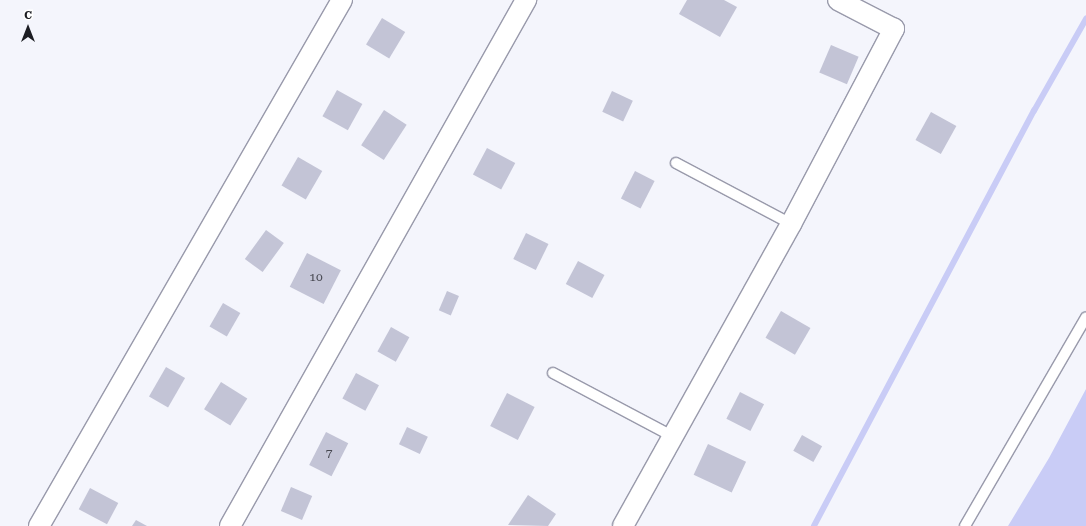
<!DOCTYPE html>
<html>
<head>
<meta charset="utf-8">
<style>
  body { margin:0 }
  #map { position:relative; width:1086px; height:526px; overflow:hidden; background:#f4f5fc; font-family:"Roboto Serif",serif }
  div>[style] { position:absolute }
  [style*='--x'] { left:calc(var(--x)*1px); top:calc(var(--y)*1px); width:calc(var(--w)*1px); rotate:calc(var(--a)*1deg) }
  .water>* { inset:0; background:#c9ccf6 }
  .stream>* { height:5.5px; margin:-2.75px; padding:0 2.75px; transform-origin:2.75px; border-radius:2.75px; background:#c9ccf6 }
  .building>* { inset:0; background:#c3c4d6; transform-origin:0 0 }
  .roads { filter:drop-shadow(1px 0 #999aab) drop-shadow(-1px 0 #999aab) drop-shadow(0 1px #999aab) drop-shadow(0 -1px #999aab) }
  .lane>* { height:10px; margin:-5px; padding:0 5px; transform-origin:5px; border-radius:5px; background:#fff }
  .street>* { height:20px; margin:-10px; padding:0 10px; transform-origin:10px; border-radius:10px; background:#fff }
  span { translate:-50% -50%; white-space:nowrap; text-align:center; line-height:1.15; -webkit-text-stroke:3.5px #fff; paint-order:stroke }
  .number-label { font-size:12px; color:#464750 }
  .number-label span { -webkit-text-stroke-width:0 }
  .north { position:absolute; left:8px; top:8px; width:40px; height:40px; -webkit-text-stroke:3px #fff; paint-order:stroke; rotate:0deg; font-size:11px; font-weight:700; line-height:16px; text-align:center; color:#1c1d23 }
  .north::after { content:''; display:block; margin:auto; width:14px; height:18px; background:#1c1d23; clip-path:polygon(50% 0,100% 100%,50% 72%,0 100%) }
</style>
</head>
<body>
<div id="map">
  <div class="water">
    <i style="clip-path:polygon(1086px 389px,1086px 526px,1008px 526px,1049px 458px)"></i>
  </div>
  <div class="stream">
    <i style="--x:814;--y:526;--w:470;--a:-62.1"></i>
    <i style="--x:1034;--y:111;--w:106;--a:-60.5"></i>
  </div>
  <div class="building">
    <i style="clip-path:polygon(687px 0,724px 0,737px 7px,720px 37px,679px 14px)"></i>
    <i style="left:382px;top:18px;width:27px;height:31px;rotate:31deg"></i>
    <i style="left:831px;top:45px;width:30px;height:30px;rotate:23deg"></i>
    <i style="left:337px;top:90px;width:29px;height:30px;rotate:29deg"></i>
    <i style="left:612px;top:91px;width:23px;height:23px;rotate:25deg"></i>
    <i style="left:384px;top:110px;width:27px;height:42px;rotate:33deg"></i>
    <i style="left:931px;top:112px;width:29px;height:32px;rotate:29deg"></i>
    <i style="left:487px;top:148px;width:32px;height:30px;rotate:28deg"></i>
    <i style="left:298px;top:157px;width:28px;height:33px;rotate:30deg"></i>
    <i style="left:635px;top:171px;width:22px;height:31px;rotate:27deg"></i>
    <i style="left:266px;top:230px;width:22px;height:36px;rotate:36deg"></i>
    <i style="left:526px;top:233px;width:25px;height:29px;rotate:26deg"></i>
    <i style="left:307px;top:253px;width:38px;height:38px;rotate:27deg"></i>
    <i style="left:578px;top:261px;width:30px;height:26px;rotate:28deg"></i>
    <i style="left:447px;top:291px;width:13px;height:21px;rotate:23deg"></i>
    <i style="left:223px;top:303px;width:20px;height:27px;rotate:30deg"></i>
    <i style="left:781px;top:311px;width:34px;height:31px;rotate:30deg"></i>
    <i style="left:391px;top:327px;width:21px;height:28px;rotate:29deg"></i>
    <i style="left:166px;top:367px;width:22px;height:34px;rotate:30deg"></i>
    <i style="left:356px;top:373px;width:26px;height:29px;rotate:28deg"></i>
    <i style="left:221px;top:382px;width:31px;height:32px;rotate:32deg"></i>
    <i style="left:740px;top:392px;width:27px;height:30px;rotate:27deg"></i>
    <i style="left:507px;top:393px;width:31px;height:37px;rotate:27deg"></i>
    <i style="left:407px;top:427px;width:23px;height:19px;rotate:25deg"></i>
    <i style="left:326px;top:432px;width:25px;height:37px;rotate:27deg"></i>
    <i style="left:802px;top:435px;width:23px;height:18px;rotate:29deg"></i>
    <i style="left:708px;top:444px;width:42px;height:34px;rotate:25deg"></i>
    <i style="left:291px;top:487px;width:23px;height:26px;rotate:23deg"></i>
    <i style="left:90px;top:488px;width:32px;height:24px;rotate:28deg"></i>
    <i style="clip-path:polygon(528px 495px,556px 514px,548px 526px,508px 525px)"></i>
    <i style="clip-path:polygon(136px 520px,147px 526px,132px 526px)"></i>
  </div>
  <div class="roads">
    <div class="lane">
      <i style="--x:676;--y:163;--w:130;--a:27.9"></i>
      <i style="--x:553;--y:373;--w:135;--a:27.9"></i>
      <i style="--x:965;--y:526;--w:241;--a:-59.9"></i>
    </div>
    <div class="street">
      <i style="--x:39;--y:526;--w:607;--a:-60.06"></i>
      <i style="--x:230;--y:526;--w:604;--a:-60.63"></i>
      <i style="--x:623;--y:526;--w:346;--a:-60.9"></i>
      <i style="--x:791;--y:224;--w:221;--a:-62.2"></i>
      <i style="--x:894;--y:29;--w:63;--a:-152.6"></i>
    </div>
  </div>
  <div class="number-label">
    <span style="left:316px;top:278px">10</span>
    <span style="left:329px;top:454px">7</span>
  </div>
  <div class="north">С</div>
</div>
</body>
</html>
